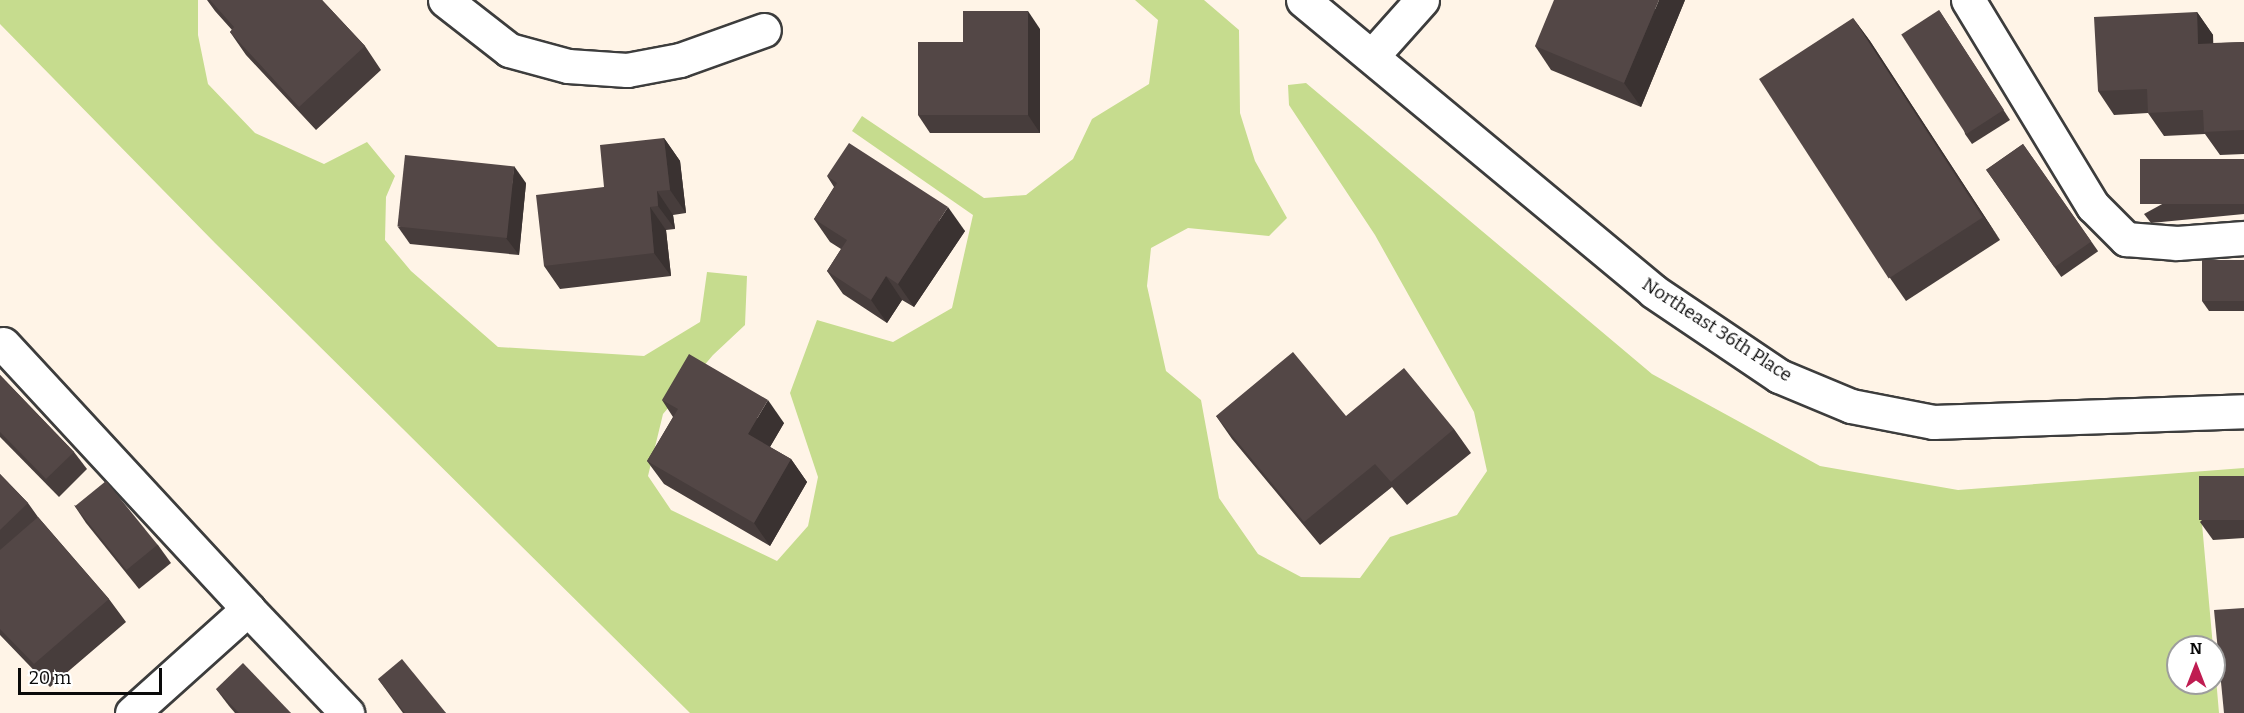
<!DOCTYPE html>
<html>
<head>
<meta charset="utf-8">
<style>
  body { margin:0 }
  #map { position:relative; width:2244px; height:713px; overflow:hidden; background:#fff4e7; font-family:Bitter,serif }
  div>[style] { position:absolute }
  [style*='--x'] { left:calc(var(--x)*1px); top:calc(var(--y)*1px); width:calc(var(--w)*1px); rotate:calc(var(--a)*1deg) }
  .forest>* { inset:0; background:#c6dc8e }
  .roads { filter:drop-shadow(2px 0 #3d3d3d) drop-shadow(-2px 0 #3d3d3d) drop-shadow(0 2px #3d3d3d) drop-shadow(0 -2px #3d3d3d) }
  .minor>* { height:33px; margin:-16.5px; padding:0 16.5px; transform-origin:16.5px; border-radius:16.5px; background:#fff }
  .wall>* { inset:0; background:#473d3c; transform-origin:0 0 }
  .shaded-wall>* { inset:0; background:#3a3231 }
  .building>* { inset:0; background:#534746; transform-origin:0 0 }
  span { translate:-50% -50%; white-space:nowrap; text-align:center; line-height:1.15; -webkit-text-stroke:6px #fff; paint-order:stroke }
  .street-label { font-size:18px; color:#0a0a0a }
  .north { position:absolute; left:2166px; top:635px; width:60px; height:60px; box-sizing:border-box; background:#fff; border:2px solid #9d9d9d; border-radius:50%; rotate:0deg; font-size:16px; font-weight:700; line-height:24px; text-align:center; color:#0a0a0a }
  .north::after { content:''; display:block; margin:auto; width:21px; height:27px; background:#bf1c51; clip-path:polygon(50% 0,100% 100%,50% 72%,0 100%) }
  .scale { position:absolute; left:18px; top:668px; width:144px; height:27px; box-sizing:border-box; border:3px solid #0a0a0a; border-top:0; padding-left:8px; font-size:18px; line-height:21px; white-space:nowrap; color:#0a0a0a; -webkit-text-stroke:4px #fff; paint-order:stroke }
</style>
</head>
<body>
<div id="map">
  <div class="forest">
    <i style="clip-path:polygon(0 0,198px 0,198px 35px,208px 84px,255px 133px,324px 164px,367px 142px,395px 176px,386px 197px,385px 240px,411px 271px,498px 347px,644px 356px,700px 322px,707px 272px,747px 276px,745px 325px,713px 355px,663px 414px,648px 476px,671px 510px,777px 561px,808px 526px,818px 477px,790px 393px,817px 320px,893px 342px,952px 308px,973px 215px,852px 131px,862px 116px,984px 198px,1026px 195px,1073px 159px,1092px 119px,1149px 84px,1158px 20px,1135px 0,1204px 0,1239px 30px,1240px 113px,1255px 161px,1287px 218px,1269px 236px,1188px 228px,1151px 248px,1147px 286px,1166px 371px,1201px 400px,1219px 498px,1258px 554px,1301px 577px,1360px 578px,1390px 537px,1457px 515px,1487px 471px,1474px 412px,1375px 235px,1289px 105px,1288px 85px,1306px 83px,1652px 374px,1820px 466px,1958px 490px,2244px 468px,2244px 486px,2199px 490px,2213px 647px,2178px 647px,2178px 683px,2214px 683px,2214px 655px,2219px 713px,690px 713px,215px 243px,0 24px)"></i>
  </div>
  <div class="roads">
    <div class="minor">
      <i style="--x:445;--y:0;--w:81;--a:38"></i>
      <i style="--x:509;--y:50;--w:61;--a:15.2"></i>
      <i style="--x:568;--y:66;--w:59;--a:3.9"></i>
      <i style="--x:627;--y:70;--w:54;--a:-10.7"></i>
      <i style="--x:680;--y:60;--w:89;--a:-19.7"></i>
      <i style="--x:1303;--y:0;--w:455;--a:39.7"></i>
      <i style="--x:1653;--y:291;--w:152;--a:34"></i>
      <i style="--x:1779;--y:376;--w:78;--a:22.6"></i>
      <i style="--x:1851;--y:406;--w:84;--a:11"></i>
      <i style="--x:1933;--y:422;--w:311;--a:-2"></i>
      <i style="--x:1968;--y:0;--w:241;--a:58.8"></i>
      <i style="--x:2093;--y:206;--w:47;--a:45"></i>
      <i style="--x:2126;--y:239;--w:51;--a:4.5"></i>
      <i style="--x:2177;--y:243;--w:67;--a:-4.3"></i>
      <i style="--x:1372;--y:56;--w:75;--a:-48.2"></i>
      <i style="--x:3;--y:344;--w:361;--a:47.2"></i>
      <i style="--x:132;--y:713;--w:156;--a:-41.9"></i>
      <i style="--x:248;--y:609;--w:144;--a:46.4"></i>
    </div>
  </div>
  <div class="wall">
    <i style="clip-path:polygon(207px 0,322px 0,365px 46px,381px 70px,316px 130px,246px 55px,230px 32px,232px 30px,215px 11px)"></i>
    <i style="clip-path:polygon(1685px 0,1641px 107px,1551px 70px,1535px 46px)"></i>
    <i style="clip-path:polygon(1939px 10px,2010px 120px,1972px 144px,1965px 134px)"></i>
    <i style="clip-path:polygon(2197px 12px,2213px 35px,2213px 43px,2244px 42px,2244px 154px,2220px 155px,2205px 134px,2164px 136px,2148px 113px,2114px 115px,2098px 91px)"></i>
    <i style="clip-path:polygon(1853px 18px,1870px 41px,2000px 240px,1906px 301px,1890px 278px)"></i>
    <i style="clip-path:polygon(1040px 29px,1040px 133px,930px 133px,918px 115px,963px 42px)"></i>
    <i style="clip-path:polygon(664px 138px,680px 161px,686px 213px,673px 215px,675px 229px,666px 230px,671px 276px,560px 289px,544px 266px,604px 187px)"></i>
    <i style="left:2023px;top:144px;width:131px;height:45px;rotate:55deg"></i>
    <i style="clip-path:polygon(2244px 159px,2244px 214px,2151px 223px,2144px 214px)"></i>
    <i style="clip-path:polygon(827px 176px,965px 231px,914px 307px,902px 300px,887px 323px,843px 294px,827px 271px,841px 249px,830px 242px,814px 219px,834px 187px)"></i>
    <i style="clip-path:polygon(526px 183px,519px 255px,410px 244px,398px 227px)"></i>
    <i style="clip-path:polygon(2244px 260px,2244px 311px,2209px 311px,2202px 301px)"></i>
    <i style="clip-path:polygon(0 375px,74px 452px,87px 469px,59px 497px,0 437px)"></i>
    <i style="clip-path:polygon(662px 400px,784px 423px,770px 447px,791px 459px,807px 482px,770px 546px,664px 484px,647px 461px,673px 417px)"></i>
    <i style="clip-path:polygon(1216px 416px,1346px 416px,1454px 429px,1471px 453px,1407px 505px,1392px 487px,1320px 545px,1232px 439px)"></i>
    <i style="clip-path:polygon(0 474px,28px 503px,38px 517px,109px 599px,126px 622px,50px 687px,0 635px)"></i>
    <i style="clip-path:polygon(2244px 476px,2244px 538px,2213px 540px,2200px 522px)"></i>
    <i style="clip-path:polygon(74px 505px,158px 545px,171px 563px,139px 589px,86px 523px)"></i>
    <i style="clip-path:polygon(378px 679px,446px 713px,403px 713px)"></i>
    <i style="clip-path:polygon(216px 689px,291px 713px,235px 713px,229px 706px)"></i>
  </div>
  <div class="shaded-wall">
    <i style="clip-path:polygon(1659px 0,1685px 0,1641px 107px,1624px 83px)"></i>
    <i style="clip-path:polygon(1028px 11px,1040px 29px,1040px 133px,1028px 115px)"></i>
    <i style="clip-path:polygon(2197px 12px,2213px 35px,2214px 67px,2198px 44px)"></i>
    <i style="clip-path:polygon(1853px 18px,1870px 41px,2000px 240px,1984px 217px)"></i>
    <i style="clip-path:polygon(664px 138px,680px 161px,686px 213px,670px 190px)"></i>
    <i style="clip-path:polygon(514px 166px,526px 183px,519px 255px,506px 238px)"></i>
    <i style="clip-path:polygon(657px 191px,673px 215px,675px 229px,658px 206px)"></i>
    <i style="clip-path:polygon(650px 207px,666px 230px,671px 276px,654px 253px)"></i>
    <i style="clip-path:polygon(948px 207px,965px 231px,914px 307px,898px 284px)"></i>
    <i style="clip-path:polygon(886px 276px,902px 300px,887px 323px,871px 300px)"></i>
    <i style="clip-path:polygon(768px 400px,784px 423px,764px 457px,748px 434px)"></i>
    <i style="clip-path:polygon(791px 459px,807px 482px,770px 546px,754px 523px)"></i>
  </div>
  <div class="building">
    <i style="clip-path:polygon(210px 0,322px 0,365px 46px,299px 107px,230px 32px,234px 27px)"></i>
    <i style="clip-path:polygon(1554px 0,1659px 0,1624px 83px,1535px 46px)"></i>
    <i style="left:1939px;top:10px;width:119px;height:45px;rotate:57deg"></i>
    <i style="clip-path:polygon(963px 11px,1028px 11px,1028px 115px,918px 115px,918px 42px,963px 42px)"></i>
    <i style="clip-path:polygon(2197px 12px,2198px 44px,2244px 42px,2244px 130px,2204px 132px,2203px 110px,2148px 113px,2147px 89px,2098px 91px,2094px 17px)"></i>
    <i style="left:1853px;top:18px;width:238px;height:112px;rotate:57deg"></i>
    <i style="clip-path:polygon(664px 138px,670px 190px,657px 191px,658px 206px,650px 207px,654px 253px,544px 266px,536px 195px,604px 187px,600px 145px)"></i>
    <i style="clip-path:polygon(849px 143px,948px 207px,898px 284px,886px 276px,871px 300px,827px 271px,847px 240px,814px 219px,837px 183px,827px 176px)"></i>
    <i style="left:2023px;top:144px;width:119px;height:45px;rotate:55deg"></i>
    <i style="left:405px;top:155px;width:110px;height:72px;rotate:6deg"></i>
    <i style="left:2244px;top:159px;width:45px;height:104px;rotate:90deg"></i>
    <i style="left:2202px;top:260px;width:42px;height:41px"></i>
    <i style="clip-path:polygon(1293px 352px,1346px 416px,1404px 368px,1454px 429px,1391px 482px,1375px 464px,1304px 522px,1216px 416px)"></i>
    <i style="clip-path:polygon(689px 354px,768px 400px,748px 434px,791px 459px,754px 523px,647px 461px,678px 409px,662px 400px)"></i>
    <i style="clip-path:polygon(0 375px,74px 452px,46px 479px,0 432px)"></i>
    <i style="clip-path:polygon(0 474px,28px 503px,0 530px)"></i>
    <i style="left:2244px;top:476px;width:44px;height:45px;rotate:90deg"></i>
    <i style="left:106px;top:481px;width:82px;height:40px;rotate:51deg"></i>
    <i style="clip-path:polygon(38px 517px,109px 599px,34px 664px,0 629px,0 550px)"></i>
    <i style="clip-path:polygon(2244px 608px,2244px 713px,2224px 713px,2214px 610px)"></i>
    <i style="clip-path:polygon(402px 659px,446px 713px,405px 713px,378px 679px)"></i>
    <i style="clip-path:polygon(243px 663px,291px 713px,239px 713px,216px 689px)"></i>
  </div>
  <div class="street-label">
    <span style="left:1717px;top:330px;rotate:33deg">Northeast 36th Place</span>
  </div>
  <div class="north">N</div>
  <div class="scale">20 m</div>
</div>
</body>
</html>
